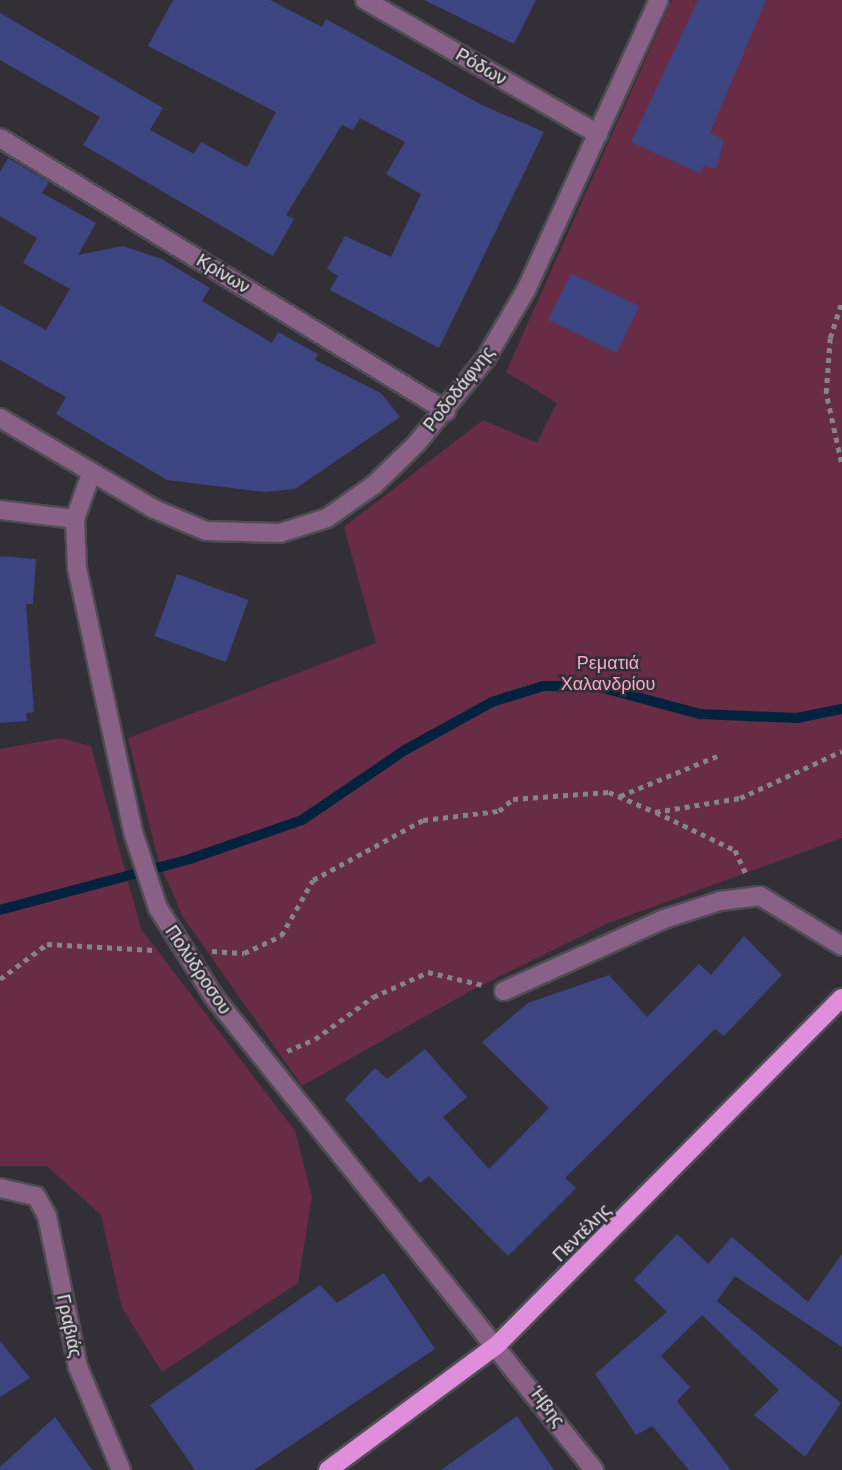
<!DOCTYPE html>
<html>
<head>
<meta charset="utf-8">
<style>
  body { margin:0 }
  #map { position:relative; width:842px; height:1470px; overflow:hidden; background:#323036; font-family:Arial,sans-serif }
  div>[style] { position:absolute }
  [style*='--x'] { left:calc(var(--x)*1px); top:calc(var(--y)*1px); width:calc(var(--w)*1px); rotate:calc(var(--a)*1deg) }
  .green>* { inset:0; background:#682c45 }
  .stream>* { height:10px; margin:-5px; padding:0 5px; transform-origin:5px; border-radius:5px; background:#03223d }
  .building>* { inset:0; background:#3c4482; transform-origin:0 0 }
  .path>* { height:4.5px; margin-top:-2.25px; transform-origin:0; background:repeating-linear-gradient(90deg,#858489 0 5px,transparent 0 10px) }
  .roads { filter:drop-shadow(2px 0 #4f4d53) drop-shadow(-2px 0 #4f4d53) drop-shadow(0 2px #4f4d53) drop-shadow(0 -2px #4f4d53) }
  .minor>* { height:18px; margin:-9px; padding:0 9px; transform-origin:9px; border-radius:9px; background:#896186 }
  .major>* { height:18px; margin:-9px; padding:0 9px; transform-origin:9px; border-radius:9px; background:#e08edb }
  span { translate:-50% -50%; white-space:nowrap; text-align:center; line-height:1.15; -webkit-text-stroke:5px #323036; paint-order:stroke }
  .street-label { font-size:18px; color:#e9e8ec }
  .park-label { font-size:18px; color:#fda7c7 }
</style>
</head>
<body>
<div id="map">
  <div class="green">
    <i style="clip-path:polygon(672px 0,842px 0,842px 838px,608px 923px,470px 991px,302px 1086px,183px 917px,158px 859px,128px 738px,376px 643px,344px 527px,483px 420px,537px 443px,557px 403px,506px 372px)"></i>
    <i style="clip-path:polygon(61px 738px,91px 746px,141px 929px,295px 1131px,312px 1197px,298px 1283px,162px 1372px,122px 1308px,101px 1215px,47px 1166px,0 1166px,0 749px)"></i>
  </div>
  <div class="stream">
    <i style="--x:0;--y:910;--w:197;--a:-15"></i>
    <i style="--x:190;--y:859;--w:119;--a:-19.2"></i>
    <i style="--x:302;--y:820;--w:125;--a:-34.2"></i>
    <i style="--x:405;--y:750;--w:99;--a:-28.9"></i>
    <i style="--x:492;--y:702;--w:53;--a:-17.4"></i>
    <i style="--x:543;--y:686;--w:53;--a:0"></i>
    <i style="--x:596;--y:686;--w:108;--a:15.1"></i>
    <i style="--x:700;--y:714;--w:97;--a:2.4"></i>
    <i style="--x:797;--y:718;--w:46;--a:-11.3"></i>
  </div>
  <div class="building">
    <i style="clip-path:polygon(173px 0,270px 0,322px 27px,326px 19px,482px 105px,544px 132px,439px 348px,330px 290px,338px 276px,327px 269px,345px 236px,391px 257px,421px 194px,386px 174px,405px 142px,360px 118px,353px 130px,342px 125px,286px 215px,294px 219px,273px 256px,83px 145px,100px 117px,0 60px,0 13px,163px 108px,150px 130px,194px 154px,201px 142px,247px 167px,276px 112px,148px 46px)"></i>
    <i style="clip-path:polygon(424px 0,536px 0,514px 44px)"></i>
    <i style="clip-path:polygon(698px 0,766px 0,710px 133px,724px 140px,716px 169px,705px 165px,699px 173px,631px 142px)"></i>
    <i style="clip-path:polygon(8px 158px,49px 182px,42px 193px,96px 223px,78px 255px,123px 246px,162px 259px,210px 288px,202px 301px,272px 343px,278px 332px,318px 354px,315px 360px,381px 393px,400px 417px,295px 489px,264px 492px,167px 480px,56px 414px,66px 397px,0 360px,0 305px,46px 330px,70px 289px,23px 263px,37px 238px,0 216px,0 172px)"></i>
    <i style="left:571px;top:273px;width:76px;height:52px;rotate:26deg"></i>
    <i style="clip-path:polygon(0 556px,36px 559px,33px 604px,26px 604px,34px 712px,26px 713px,27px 721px,0 723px)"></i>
    <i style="left:177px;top:574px;width:76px;height:66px;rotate:20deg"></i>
    <i style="clip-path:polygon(744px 936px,782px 975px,724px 1036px,715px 1029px,565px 1178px,576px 1188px,508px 1256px,429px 1176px,420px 1183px,345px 1099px,375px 1068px,387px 1079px,425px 1049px,467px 1097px,443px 1117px,489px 1169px,549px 1108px,482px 1042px,528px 1003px,609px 975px,647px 1017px,699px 964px,711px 975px)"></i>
    <i style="clip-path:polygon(677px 1234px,708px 1264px,732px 1237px,808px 1302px,842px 1254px,842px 1347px,735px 1276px,717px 1301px,841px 1403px,805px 1457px,754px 1415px,779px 1390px,702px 1315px,661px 1356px,690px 1387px,677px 1401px,731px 1470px,689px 1470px,652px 1426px,636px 1435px,595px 1374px,667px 1312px,634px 1280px)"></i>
    <i style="clip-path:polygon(384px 1273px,435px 1349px,254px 1470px,195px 1470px,150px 1405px,320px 1285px,337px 1303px)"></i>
    <i style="clip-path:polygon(0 1341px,30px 1378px,0 1397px)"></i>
    <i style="clip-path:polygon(517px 1416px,554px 1470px,441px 1470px)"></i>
    <i style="clip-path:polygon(55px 1417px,92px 1470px,0 1470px,0 1467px)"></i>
  </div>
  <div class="path">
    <i style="--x:841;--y:462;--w:71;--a:-102.3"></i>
    <i style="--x:826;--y:393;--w:55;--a:-85.8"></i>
    <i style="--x:830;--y:338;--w:39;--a:-72"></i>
    <i style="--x:620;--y:796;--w:105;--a:-22.4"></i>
    <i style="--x:656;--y:812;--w:88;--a:25.7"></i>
    <i style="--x:735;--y:850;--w:29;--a:65"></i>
    <i style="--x:212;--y:951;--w:32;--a:4"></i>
    <i style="--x:244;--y:953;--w:41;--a:-24.7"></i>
    <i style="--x:281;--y:936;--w:64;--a:-60.3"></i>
    <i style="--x:313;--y:880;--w:125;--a:-28.6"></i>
    <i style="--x:423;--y:820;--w:77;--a:-6.8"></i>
    <i style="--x:499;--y:811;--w:18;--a:-41"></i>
    <i style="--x:513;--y:799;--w:96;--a:-4.2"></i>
    <i style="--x:609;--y:792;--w:50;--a:23.5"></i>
    <i style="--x:655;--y:812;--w:86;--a:-9.4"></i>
    <i style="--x:740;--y:798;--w:112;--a:-24.7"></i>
    <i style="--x:0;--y:979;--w:59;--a:-36.7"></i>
    <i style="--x:47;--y:944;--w:107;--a:3.2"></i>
    <i style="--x:287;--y:1051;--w:30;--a:-23"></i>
    <i style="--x:315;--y:1039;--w:72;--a:-35.9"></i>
    <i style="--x:373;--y:997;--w:60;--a:-24.4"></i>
    <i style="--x:428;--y:972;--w:57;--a:13.3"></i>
  </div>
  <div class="roads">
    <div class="minor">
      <i style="--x:365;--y:0;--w:269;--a:29.9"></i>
      <i style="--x:0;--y:138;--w:523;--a:31.47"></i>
      <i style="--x:0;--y:418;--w:179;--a:30.6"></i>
      <i style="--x:154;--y:509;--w:56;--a:22.9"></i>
      <i style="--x:206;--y:531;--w:74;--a:1.5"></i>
      <i style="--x:280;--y:533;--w:49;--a:-17.7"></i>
      <i style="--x:327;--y:518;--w:57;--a:-35.1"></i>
      <i style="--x:374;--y:485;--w:60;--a:-44.3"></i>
      <i style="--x:417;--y:443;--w:109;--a:-50.9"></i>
      <i style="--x:486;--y:358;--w:79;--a:-59.5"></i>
      <i style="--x:526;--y:290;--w:319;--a:-65.4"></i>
      <i style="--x:91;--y:474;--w:48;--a:109.6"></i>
      <i style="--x:75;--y:519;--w:49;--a:87.7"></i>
      <i style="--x:77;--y:568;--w:270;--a:78"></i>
      <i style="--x:133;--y:832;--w:80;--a:71.8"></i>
      <i style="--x:158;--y:908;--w:105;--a:57.8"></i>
      <i style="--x:214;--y:997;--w:607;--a:51.22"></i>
      <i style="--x:0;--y:510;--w:76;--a:6.8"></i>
      <i style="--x:504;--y:991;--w:175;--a:-24.2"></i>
      <i style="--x:664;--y:919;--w:59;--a:-17.8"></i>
      <i style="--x:720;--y:901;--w:40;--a:-7.1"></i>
      <i style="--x:760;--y:896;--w:96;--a:31.4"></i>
      <i style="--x:0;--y:1188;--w:37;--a:13"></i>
      <i style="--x:36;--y:1196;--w:23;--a:61"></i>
      <i style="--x:47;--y:1216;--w:154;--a:78.4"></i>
      <i style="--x:78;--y:1367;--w:112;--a:67.3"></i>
    </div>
    <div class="major">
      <i style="--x:328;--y:1470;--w:210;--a:-36.5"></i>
      <i style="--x:497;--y:1345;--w:489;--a:-45.2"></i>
    </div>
  </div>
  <div class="street-label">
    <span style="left:481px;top:67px;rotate:30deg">Ρόδων</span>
    <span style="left:223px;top:274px;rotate:31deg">Κρίνων</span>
    <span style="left:459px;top:389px;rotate:-52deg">Ροδοδάφνης</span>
    <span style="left:198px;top:970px;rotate:56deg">Πολύδροσου</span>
    <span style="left:582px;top:1233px;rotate:-45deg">Πεντέλης</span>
    <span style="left:69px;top:1326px;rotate:78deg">Γραβιάς</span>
    <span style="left:547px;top:1407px;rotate:53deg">Ήβης</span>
  </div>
  <div class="park-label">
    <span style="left:608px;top:674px">Ρεματιά<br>Χαλανδρίου</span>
  </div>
</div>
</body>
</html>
